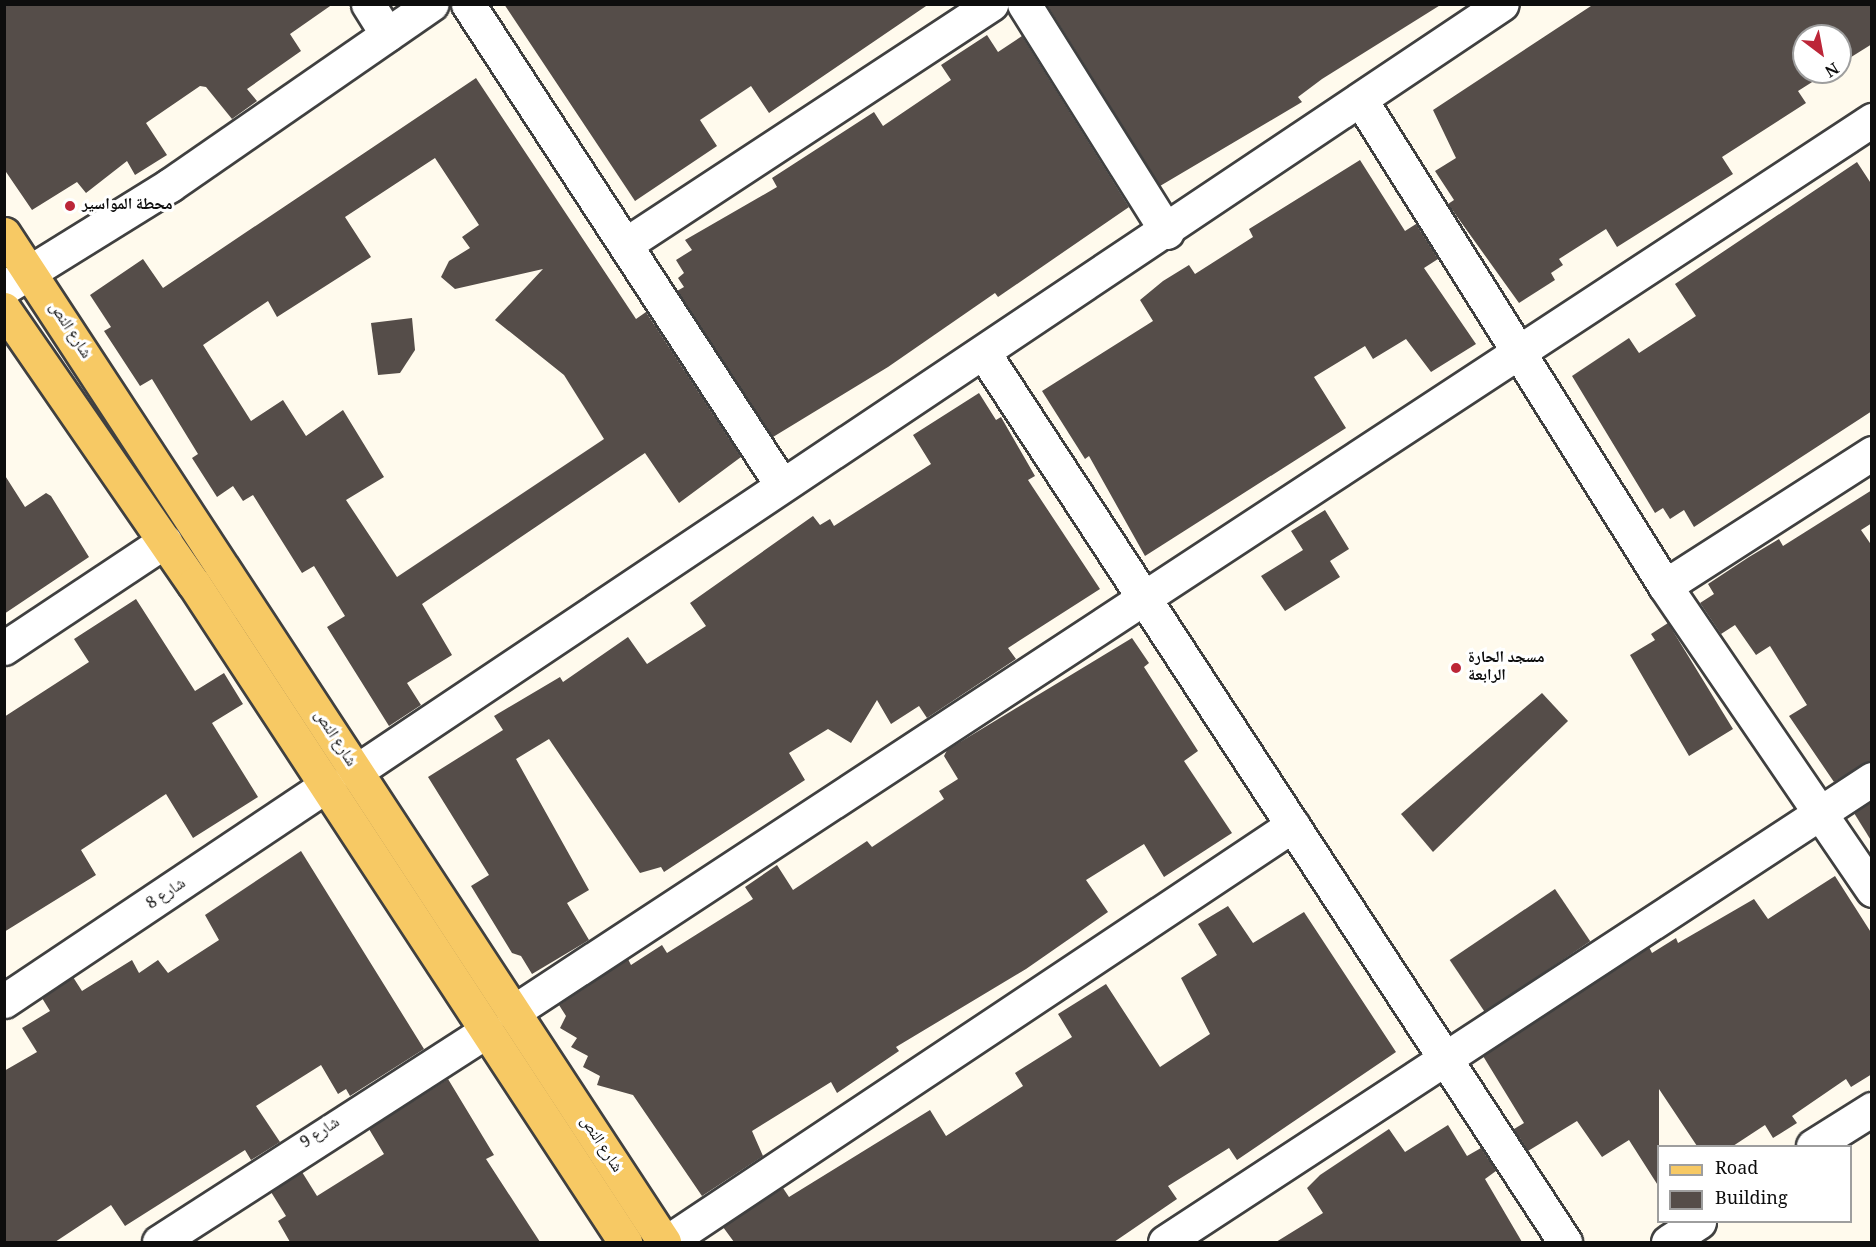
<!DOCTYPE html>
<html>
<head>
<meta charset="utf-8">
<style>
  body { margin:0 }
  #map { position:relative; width:1876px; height:1247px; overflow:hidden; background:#fffaed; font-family:Georgia,"Noto Naskh Arabic",serif }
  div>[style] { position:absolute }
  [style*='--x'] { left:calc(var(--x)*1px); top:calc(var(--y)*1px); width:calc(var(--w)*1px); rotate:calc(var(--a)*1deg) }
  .building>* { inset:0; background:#554d49; transform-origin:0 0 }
  .roads { filter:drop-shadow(2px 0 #404040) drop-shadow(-2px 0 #404040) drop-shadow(0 2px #404040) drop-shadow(0 -2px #404040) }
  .minor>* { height:33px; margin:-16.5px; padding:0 16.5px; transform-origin:16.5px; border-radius:16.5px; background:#fff }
  .major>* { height:33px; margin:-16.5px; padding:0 16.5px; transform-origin:16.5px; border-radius:16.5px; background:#f7c964 }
  .dots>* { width:16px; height:16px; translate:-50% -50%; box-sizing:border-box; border:3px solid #fff; border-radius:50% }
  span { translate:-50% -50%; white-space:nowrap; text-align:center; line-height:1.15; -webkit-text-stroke:6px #fff; paint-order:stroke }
  .poi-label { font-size:16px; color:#0d0d0d; font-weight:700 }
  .left { translate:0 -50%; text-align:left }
  .street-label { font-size:16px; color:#0d0d0d }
  .frame { position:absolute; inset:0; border:6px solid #0d0d0d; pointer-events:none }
  .legend { position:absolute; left:1657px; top:1145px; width:195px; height:78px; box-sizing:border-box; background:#fff; border:2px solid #9e9e9e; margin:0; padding:8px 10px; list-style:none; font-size:18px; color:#0d0d0d }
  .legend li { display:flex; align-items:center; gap:12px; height:30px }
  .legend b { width:30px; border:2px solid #9e9e9e }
  .north { position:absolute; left:1792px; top:24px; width:60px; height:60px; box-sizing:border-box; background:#fff; border:2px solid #9e9e9e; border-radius:50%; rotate:148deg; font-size:16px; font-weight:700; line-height:24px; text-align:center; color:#0d0d0d }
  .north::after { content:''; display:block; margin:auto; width:21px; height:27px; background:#bc2638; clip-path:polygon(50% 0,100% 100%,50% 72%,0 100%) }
</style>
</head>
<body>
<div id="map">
  <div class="building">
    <i style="clip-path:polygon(4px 4px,333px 4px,290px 34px,301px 51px,247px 89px,257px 101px,232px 119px,206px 87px,200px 86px,146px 123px,167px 155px,135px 175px,127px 161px,86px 193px,77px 182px,32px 210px,4px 169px)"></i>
    <i style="clip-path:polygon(504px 4px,929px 4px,769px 113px,751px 86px,700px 120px,717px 146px,635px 201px)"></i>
    <i style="clip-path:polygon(1442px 4px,1322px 79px,1298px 97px,1302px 102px,1160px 186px,1047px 5px)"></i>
    <i style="clip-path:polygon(1594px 4px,1872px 4px,1872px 44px,1840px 64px,1840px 36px,1804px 36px,1804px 72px,1828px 72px,1798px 91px,1806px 103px,1722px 157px,1733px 174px,1617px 247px,1606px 229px,1559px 259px,1563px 265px,1551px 273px,1555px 280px,1519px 303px,1448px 204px,1454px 200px,1435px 171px,1456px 158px,1433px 110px)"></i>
    <i style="clip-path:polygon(987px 35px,998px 52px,1022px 36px,1129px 207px,998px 297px,995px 293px,888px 367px,773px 437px,677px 291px,684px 287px,678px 278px,684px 273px,676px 260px,692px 250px,685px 240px,777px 187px,772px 178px,874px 112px,883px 126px,951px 80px,941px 65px)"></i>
    <i style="clip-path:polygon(evenodd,476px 78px,636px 319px,646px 312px,741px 457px,679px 503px,645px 453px,422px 604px,452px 655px,407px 683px,421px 705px,389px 726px,327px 627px,345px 616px,314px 566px,302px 573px,253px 495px,243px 501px,233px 486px,217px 497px,192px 458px,198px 454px,152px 379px,140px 386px,104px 331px,111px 327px,90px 295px,143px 259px,163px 288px,476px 78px,435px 158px,479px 225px,462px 237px,470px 248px,449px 261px,441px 277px,455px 289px,543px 269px,495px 320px,564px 375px,604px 439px,397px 577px,346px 500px,384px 477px,343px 410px,306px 436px,283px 400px,251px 421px,203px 345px,268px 301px,277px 317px,371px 257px,345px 217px,435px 158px)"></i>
    <i style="clip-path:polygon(1360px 160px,1405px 231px,1416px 224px,1438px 259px,1424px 268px,1476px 344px,1431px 372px,1406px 339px,1373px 359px,1365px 346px,1314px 377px,1346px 428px,1145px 556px,1089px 456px,1085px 459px,1042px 391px,1153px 321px,1140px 300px,1163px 281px,1189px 265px,1195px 274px,1253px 237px,1249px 229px)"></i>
    <i style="clip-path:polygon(1857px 162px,1872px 185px,1872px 411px,1694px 527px,1684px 510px,1670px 519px,1663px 508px,1655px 513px,1572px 376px,1629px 338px,1639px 353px,1696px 316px,1675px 284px)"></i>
    <i style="clip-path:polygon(412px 318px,415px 350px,400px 373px,378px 375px,371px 323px)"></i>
    <i style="clip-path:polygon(979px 393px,996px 420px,1001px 417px,1035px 476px,1028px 480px,1100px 589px,1008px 648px,1016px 659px,927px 718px,919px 706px,891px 724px,877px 700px,851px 743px,828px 729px,789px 753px,805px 780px,664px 872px,661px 867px,640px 873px,549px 739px,516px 759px,589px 890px,567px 903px,589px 940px,532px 974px,521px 956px,512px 953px,471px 886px,489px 875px,428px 777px,503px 730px,494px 716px,560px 677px,563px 682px,628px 637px,647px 664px,706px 626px,690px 603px,813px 516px,820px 525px,830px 519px,834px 526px,931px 464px,913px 435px)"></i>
    <i style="clip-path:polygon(4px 474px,25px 507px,46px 493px,51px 496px,89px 557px,4px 614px)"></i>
    <i style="clip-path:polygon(1872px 490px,1872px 523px,1861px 530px,1872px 546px,1872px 760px,1834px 782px,1789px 716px,1807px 705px,1770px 646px,1756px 655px,1735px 625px,1721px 634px,1700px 603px,1714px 594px,1708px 584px,1749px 557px,1779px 539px,1783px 546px)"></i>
    <i style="clip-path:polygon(1325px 510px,1349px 549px,1330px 561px,1340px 577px,1285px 611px,1261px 576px,1303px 550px,1291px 531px)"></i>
    <i style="clip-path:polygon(136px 599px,195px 691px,224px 673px,243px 704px,212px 723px,258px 797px,193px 838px,166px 794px,81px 850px,96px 875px,4px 932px,4px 717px,89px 662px,74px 639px)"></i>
    <i style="clip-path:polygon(1668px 623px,1733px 729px,1689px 756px,1630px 655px,1655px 640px,1651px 634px)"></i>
    <i style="clip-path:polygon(1132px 638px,1149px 663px,1144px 667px,1198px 751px,1184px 761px,1232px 833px,1164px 877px,1144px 844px,1086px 880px,1108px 912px,1026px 969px,896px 1047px,899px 1051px,837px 1093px,831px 1082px,752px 1131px,763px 1156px,702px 1196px,633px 1095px,597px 1085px,600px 1076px,583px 1067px,588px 1056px,571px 1047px,577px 1038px,560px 1028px,566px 1016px,559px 1005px,628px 959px,631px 965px,662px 945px,667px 953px,753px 899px,745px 887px,777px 865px,793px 890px,867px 841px,872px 847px,944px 799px,939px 791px,958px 779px,944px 756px,947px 750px)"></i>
    <i style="clip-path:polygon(1542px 693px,1568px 721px,1433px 852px,1401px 814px)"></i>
    <i style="clip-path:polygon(1872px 802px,1872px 842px,1854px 813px)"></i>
    <i style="clip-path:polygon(301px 851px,424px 1049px,350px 1096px,346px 1089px,338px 1094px,321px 1065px,256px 1106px,280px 1142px,251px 1160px,245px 1150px,125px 1226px,111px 1205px,55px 1242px,4px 1242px,4px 1071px,37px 1052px,22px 1028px,50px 1011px,42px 998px,73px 977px,82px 991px,132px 960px,139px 973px,158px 960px,168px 973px,219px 940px,205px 915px)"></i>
    <i style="clip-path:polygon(1835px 876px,1872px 934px,1872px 1074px,1851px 1087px,1846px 1079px,1792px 1116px,1797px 1123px,1773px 1138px,1765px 1125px,1733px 1146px,1697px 1146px,1659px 1089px,1659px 1187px,1629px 1140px,1602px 1157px,1577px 1121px,1528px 1151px,1514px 1129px,1524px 1123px,1483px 1056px,1649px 947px,1652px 953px,1676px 938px,1678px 943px,1754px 899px,1768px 919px)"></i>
    <i style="left:1555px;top:889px;width:63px;height:127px;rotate:56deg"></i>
    <i style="clip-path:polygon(1228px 906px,1253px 943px,1304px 912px,1396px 1052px,1237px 1160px,1229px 1148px,1168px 1186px,1177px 1199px,1114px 1242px,734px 1242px,723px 1227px,783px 1188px,789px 1197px,930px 1110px,946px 1136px,1023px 1086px,1015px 1073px,1072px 1037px,1058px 1014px,1106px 984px,1160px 1067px,1210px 1034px,1181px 978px,1217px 955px,1198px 924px)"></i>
    <i style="clip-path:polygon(448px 1079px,494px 1155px,486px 1159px,540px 1242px,290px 1242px,278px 1221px,286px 1216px,271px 1192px,302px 1172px,317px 1196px,384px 1154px,369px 1129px)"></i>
    <i style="clip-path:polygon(1448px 1125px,1467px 1156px,1481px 1148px,1496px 1171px,1485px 1179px,1522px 1242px,1276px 1242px,1323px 1213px,1307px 1188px,1320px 1175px,1389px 1129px,1405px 1152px)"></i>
  </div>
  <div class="roads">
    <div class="minor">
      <i style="--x:368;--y:4;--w:36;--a:58"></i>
      <i style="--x:468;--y:4;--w:573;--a:56.89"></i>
      <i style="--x:1024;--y:4;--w:269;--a:57.9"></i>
      <i style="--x:1362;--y:102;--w:571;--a:57.95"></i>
      <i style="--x:1665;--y:586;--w:368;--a:55.7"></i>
      <i style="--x:626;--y:244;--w:437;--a:-33.3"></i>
      <i style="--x:4;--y:288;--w:195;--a:-31.8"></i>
      <i style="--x:170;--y:185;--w:318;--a:-34.7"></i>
      <i style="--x:985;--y:355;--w:1060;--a:56.82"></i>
      <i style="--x:1665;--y:586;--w:246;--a:-32.7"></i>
      <i style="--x:4;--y:648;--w:193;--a:-33.6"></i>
      <i style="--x:355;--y:772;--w:1380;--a:-33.81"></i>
      <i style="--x:4;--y:1001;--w:389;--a:-33.8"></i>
      <i style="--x:513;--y:1012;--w:1626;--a:-33.28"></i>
      <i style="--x:1813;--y:1146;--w:70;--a:-32.1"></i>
      <i style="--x:159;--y:1242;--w:389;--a:-32.8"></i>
      <i style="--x:667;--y:1242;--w:752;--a:-33.67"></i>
      <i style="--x:1165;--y:1242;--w:845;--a:-33.22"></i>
      <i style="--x:1668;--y:1242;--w:37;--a:-33"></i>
    </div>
    <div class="major">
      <i style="--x:4;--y:234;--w:1205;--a:56.78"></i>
      <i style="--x:4;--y:309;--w:334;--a:55.4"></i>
      <i style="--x:194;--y:584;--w:787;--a:56.77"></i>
    </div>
  </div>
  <div class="dots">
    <i style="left:70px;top:206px;background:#bc2638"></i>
    <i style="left:1456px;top:668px;background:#bc2638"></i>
  </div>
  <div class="poi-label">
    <span class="left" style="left:82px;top:206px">محطة المواسير</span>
    <span class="left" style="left:1468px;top:668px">مسجد الحارة<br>الرابعة</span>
  </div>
  <div class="street-label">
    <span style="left:69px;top:331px;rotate:57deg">شارع النص</span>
    <span style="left:334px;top:739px;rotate:57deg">شارع النص</span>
    <span style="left:167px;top:895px;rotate:-34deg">شارع 8</span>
    <span style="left:321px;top:1134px;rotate:-34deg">شارع 9</span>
    <span style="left:600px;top:1145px;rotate:57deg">شارع النص</span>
  </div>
  <div class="frame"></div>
  <ul class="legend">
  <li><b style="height:8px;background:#f7c964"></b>Road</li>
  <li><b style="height:16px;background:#554d49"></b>Building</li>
  </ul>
  <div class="north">N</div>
</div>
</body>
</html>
